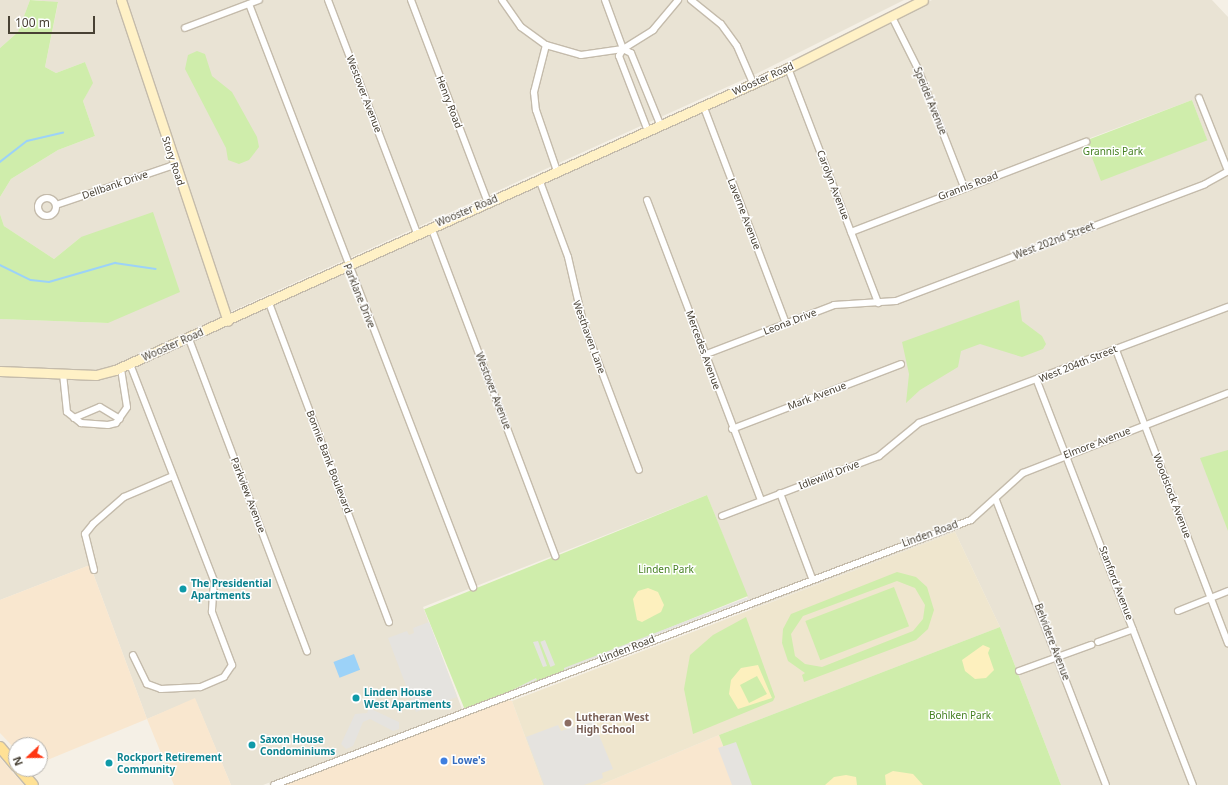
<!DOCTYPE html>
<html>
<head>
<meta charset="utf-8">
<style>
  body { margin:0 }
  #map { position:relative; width:1228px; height:785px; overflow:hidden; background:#f5f0e6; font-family:"Noto Sans",sans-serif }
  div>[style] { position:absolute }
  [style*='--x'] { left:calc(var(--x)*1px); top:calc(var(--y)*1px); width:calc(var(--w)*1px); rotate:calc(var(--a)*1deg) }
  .residential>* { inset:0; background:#e9e3d4 }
  .commercial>* { inset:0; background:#f9e7cf }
  .education>* { inset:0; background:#efe6ce }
  .green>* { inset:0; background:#cfedab; transform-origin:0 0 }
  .sand>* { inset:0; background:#fdf0be }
  .parking>* { inset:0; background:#e5e3df; transform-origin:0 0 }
  .water>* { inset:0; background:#9cd2f8; transform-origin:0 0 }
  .stream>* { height:1.5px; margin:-0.75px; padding:0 0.75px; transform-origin:0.75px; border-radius:0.75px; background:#9cd2f8 }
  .roads { filter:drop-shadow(1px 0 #c4bbab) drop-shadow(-1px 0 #c4bbab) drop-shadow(0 1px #c4bbab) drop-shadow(0 -1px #c4bbab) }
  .street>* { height:6px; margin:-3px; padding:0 3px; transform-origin:3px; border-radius:3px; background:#fff }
  .street>.ring { margin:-3px; padding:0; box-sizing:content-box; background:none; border:6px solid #fff; border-radius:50% }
  .secondary>* { height:9px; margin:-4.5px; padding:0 4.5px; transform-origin:4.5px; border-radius:4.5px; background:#fff1c6 }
  .primary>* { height:10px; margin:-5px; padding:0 5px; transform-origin:5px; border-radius:5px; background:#ffe195 }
  .dots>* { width:11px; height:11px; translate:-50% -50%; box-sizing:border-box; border:2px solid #fff; border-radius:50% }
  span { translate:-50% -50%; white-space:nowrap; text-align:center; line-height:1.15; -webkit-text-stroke:3px #fff; paint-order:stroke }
  .street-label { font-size:10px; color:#484134 }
  .park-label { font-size:10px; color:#458021 }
  .culture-label { font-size:10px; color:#0d838f; font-weight:700 }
  .left { translate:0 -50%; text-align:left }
  .education-label { font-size:10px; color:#785e54; font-weight:700 }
  .shop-label { font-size:10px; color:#366cbe; font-weight:700 }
  .north { position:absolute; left:8px; top:737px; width:40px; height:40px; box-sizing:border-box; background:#fff; border:1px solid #b6b3ae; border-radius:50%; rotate:248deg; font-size:11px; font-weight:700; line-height:16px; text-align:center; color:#484134 }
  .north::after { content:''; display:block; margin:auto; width:14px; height:18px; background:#ff3713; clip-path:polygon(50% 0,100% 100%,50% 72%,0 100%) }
  .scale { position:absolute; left:8px; top:16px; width:87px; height:18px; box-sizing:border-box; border:2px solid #484134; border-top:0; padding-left:5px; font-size:12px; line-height:14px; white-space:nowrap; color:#484134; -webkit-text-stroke:3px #fff; paint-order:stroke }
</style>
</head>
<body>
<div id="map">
  <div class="residential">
    <i style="clip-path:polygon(0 0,30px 0,18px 32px,0 48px)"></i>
    <i style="clip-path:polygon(36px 0,116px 0,222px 319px,123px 363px,94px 372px,0 368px,0 319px,108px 323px,81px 237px,54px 259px,4px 226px,0 214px,0 197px,11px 179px,58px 150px,95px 136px,83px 101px,92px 83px,85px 62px,56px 73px,45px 67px,58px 3px)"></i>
    <i style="clip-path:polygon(125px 0,904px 0,758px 73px,232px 311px,229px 310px)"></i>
    <i style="clip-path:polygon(evenodd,932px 0,1212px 0,1228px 17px,1228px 785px,1061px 785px,1000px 627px,955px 532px,752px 609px,707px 495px,423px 607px,462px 709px,263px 785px,231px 785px,195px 699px,147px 719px,90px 565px,0 600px,0 376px,84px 380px,120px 373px,749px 91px,932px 0,1192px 100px,1207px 140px,1085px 140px,1192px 100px)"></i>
  </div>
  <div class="commercial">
    <i style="clip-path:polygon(90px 565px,147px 719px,195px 698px,231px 785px,174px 785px,147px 719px,40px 763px,40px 745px,16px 745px,16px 750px,0 733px,0 600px)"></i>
    <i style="clip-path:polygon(507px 700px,512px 701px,543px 785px,285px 785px)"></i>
    <i style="clip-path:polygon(719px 735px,738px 785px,600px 785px)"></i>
    <i style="clip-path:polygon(0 758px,24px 785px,0 785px)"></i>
  </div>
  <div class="education">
    <i style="clip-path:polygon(955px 532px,1000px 627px,719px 735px,600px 785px,543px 785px,512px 701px)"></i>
  </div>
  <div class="green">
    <i style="clip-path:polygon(30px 0,58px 2px,45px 67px,56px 73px,85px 62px,93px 83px,83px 101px,95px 136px,58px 150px,11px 179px,0 197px,0 48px,18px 32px)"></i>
    <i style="clip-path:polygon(197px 51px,205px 54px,212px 76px,232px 92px,257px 137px,259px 147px,249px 160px,239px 164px,228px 160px,226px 148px,185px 69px,188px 55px)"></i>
    <i style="left:1192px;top:100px;width:43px;height:114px;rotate:69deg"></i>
    <i style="clip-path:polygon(153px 212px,180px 292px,108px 323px,0 319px,0 214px,4px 226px,54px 259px,81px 237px)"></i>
    <i style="clip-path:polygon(1019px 300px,1022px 321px,1042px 336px,1046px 344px,1043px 349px,1022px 357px,980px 344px,961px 351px,958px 367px,920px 390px,906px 403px,909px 374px,902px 342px)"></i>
    <i style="clip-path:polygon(1228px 450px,1228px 531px,1200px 458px)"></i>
    <i style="left:707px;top:495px;width:109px;height:305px;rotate:68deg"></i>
    <i style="clip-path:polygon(evenodd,897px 572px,916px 577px,927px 587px,934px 610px,928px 629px,916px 640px,804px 682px,802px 675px,805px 673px,788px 661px,782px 643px,783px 629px,791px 614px,897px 572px,897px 581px,915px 588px,925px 605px,923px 619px,913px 631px,822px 667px,805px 664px,795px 656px,791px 634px,803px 616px,897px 581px)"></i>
    <i style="left:894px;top:587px;width:42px;height:95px;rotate:69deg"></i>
    <i style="clip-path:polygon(746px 617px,775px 697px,773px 701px,693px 734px,684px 689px,690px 655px,713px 635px)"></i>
    <i style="clip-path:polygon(1000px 627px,1061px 785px,738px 785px,719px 735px)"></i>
  </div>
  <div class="sand">
    <i style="clip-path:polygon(648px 588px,658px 592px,664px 605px,661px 612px,642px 622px,637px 620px,633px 599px,638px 591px)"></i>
    <i style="clip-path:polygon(983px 645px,990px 648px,988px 653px,994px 670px,986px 678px,975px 679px,965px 671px,962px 660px)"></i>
    <i style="clip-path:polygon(evenodd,758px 665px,772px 698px,738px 709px,729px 694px,731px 680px,741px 668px,758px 665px,757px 676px,767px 694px,749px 703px,740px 685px,757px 676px)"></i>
    <i style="clip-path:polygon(893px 771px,913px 774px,923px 785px,886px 785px,885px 775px)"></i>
    <i style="clip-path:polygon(846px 775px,856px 777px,857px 785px,825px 785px,834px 777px)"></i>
  </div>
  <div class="parking">
    <i style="clip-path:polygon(746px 598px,750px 599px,564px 670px,564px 668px)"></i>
    <i style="clip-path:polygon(429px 622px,457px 697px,416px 712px,388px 638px,407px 631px,409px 635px,414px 633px,413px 628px)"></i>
    <i style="left:545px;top:640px;width:27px;height:5px;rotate:68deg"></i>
    <i style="clip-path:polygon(538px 641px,547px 666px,543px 667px,533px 642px)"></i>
    <i style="left:536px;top:678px;width:2px;height:75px;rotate:63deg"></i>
    <i style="clip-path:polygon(369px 708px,399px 722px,399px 729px,393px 731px,370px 719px,363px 722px,353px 746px,346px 749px,341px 744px,355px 714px,367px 713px)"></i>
    <i style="clip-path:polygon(593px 720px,613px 769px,602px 773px,603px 778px,584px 785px,544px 785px,526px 737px,558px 725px,561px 731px)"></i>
    <i style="clip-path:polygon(736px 742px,752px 785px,732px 785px,718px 748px)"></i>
  </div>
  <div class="water">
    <i style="left:354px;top:654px;width:17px;height:22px;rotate:69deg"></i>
  </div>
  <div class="stream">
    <i style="--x:0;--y:162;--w:34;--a:-38"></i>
    <i style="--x:27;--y:141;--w:37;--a:-13"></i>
    <i style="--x:0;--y:265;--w:34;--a:26"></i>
    <i style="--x:31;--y:280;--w:18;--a:6"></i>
    <i style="--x:49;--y:282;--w:69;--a:-16.1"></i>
    <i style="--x:115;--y:263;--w:41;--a:8.3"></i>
  </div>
  <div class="roads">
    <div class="street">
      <i style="--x:328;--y:0;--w:249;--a:69.1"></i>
      <i style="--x:411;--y:0;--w:217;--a:69.2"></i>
      <i style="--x:502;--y:0;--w:33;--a:55"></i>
      <i style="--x:521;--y:27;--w:31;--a:36"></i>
      <i style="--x:546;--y:45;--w:36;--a:16"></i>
      <i style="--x:581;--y:55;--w:42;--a:-8.1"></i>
      <i style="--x:623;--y:49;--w:36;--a:-32"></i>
      <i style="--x:653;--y:30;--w:39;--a:-50"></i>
      <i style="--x:605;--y:0;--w:52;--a:69.8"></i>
      <i style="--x:623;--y:49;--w:9;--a:27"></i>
      <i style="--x:631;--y:53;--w:77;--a:67.8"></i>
      <i style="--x:691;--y:0;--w:38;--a:39"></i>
      <i style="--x:721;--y:24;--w:27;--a:54"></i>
      <i style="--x:737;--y:46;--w:40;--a:66.6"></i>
      <i style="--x:249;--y:4;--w:625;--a:68.98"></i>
      <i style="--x:892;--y:17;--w:58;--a:63.4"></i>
      <i style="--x:918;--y:69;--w:127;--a:68.7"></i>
      <i style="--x:185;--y:28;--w:79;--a:-20.7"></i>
      <i style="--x:546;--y:45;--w:49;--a:104.3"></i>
      <i style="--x:534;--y:92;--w:18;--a:84"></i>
      <i style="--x:536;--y:110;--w:65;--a:71"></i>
      <i style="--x:623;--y:49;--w:8;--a:120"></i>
      <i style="--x:619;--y:56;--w:80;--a:68.9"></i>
      <i style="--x:788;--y:68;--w:252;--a:69"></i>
      <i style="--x:1199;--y:98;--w:79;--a:68.3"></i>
      <i style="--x:703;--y:105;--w:233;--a:69.2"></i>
      <i style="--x:539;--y:179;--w:83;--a:69.6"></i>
      <i style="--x:568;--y:257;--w:67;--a:77"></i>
      <i style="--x:583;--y:322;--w:158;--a:69.3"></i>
      <i class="ring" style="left:38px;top:198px;width:12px;height:12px"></i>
      <i style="--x:647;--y:200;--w:321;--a:69.2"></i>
      <i style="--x:56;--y:205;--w:125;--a:-18.7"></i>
      <i style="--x:431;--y:227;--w:352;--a:69.3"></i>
      <i style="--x:851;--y:232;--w:252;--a:-21"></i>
      <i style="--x:269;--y:303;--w:341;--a:69.4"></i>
      <i style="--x:189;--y:339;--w:334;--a:69.3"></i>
      <i style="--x:1116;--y:350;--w:314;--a:69.1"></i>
      <i style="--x:704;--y:355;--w:139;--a:-21"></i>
      <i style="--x:834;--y:305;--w:62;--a:-3.7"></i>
      <i style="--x:896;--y:301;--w:330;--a:-20.7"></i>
      <i style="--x:1205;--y:184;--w:26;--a:-29"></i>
      <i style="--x:130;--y:364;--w:233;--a:68.8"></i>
      <i style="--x:214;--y:581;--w:31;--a:94"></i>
      <i style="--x:212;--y:612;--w:57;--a:69.3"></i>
      <i style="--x:232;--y:665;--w:14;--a:124"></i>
      <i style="--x:224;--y:677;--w:26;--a:157"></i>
      <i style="--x:200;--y:687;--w:39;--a:177"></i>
      <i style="--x:161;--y:689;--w:15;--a:-160"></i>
      <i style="--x:147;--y:684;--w:32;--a:-116"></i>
      <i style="--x:63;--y:374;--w:38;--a:84"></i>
      <i style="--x:67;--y:412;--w:18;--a:38"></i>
      <i style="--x:81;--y:423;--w:27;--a:4"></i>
      <i style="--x:108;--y:425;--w:8;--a:-14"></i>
      <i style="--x:116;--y:423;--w:19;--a:-55"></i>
      <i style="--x:127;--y:407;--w:39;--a:-99"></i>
      <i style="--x:1037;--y:381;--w:433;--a:68.9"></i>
      <i style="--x:74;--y:418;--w:28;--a:-23"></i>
      <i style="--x:100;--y:407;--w:23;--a:31"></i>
      <i style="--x:732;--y:429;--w:181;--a:-21"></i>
      <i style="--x:780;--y:493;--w:91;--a:69.4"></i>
      <i style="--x:996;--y:500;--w:305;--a:68.9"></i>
      <i style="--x:722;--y:516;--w:168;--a:-20.9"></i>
      <i style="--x:879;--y:456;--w:52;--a:-39.5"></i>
      <i style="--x:919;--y:423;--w:330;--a:-20.6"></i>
      <i style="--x:94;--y:570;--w:37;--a:-104"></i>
      <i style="--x:85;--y:534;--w:13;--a:-51"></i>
      <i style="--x:93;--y:524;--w:41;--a:-41.1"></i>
      <i style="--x:124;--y:497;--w:53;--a:-23.2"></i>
      <i style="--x:1178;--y:611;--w:54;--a:-21.8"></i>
      <i style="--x:1098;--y:642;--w:37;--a:-20"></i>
      <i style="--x:1019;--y:671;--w:77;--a:-19.9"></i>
      <i style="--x:274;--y:785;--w:746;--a:-20.82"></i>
      <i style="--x:971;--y:520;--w:70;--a:-42.1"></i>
      <i style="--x:1023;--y:473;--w:220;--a:-21.3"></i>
    </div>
    <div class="secondary">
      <i style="--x:121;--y:0;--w:338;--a:71.6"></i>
      <i style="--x:0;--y:371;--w:96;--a:2.4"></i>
      <i style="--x:96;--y:375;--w:20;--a:-15"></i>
      <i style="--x:115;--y:370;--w:738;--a:-24.17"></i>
      <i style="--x:788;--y:68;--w:151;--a:-26.7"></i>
    </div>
    <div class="primary">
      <i style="--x:0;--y:747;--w:25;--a:50"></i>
      <i style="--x:19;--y:769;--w:21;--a:49"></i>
    </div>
  </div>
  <div class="dots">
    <i style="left:183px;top:589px;background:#0f9aa8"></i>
    <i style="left:356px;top:698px;background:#0f9aa8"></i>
    <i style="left:568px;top:723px;background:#8d6e63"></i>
    <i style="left:252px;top:745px;background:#0f9aa8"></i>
    <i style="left:444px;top:761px;background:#3f7fe0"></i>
    <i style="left:109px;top:763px;background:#0f9aa8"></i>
  </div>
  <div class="street-label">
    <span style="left:763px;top:79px;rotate:-24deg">Wooster Road</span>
    <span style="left:364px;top:94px;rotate:69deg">Westover Avenue</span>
    <span style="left:930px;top:101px;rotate:68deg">Speidel Avenue</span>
    <span style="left:449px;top:102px;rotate:69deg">Henry Road</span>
    <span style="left:173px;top:161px;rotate:72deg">Story Road</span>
    <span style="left:115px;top:185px;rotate:-19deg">Dellbank Drive</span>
    <span style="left:833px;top:185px;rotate:69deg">Carolyn Avenue</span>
    <span style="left:968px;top:186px;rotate:-21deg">Grannis Road</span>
    <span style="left:467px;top:211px;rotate:-23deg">Wooster Road</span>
    <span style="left:744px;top:214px;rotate:69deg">Laverne Avenue</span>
    <span style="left:1054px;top:241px;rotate:-21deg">West 202nd Street</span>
    <span style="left:359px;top:296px;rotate:68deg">Parklane Drive</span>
    <span style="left:790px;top:322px;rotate:-21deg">Leona Drive</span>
    <span style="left:589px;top:337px;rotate:70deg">Westhaven Lane</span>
    <span style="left:173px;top:345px;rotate:-24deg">Wooster Road</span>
    <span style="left:703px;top:350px;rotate:70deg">Mercedes Avenue</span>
    <span style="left:1078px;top:364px;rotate:-22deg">West 204th Street</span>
    <span style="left:493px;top:391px;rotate:69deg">Westover Avenue</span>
    <span style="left:817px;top:396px;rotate:-21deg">Mark Avenue</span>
    <span style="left:1097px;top:443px;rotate:-21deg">Elmore Avenue</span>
    <span style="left:329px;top:462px;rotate:69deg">Bonnie Bank Boulevard</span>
    <span style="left:829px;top:475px;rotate:-21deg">Idlewild Drive</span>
    <span style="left:248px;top:495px;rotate:69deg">Parkview Avenue</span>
    <span style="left:1172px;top:496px;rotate:69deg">Woodstock Avenue</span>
    <span style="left:930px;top:534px;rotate:-20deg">Linden Road</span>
    <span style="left:1116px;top:583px;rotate:69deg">Stanford Avenue</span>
    <span style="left:1052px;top:642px;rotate:69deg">Belvidere Avenue</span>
    <span style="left:627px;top:649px;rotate:-21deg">Linden Road</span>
  </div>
  <div class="park-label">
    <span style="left:1113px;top:152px">Grannis Park</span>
    <span style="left:666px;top:570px">Linden Park</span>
    <span style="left:960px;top:716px">Bohlken Park</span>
  </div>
  <div class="culture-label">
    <span class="left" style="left:191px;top:589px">The Presidential<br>Apartments</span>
    <span class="left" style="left:364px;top:698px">Linden House<br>West Apartments</span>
    <span class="left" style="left:260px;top:745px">Saxon House<br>Condominiums</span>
    <span class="left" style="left:117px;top:763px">Rockport Retirement<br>Community</span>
  </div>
  <div class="education-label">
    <span class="left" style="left:576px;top:723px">Lutheran West<br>High School</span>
  </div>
  <div class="shop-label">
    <span class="left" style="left:452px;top:761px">Lowe's</span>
  </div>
  <div class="north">N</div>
  <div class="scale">100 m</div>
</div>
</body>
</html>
